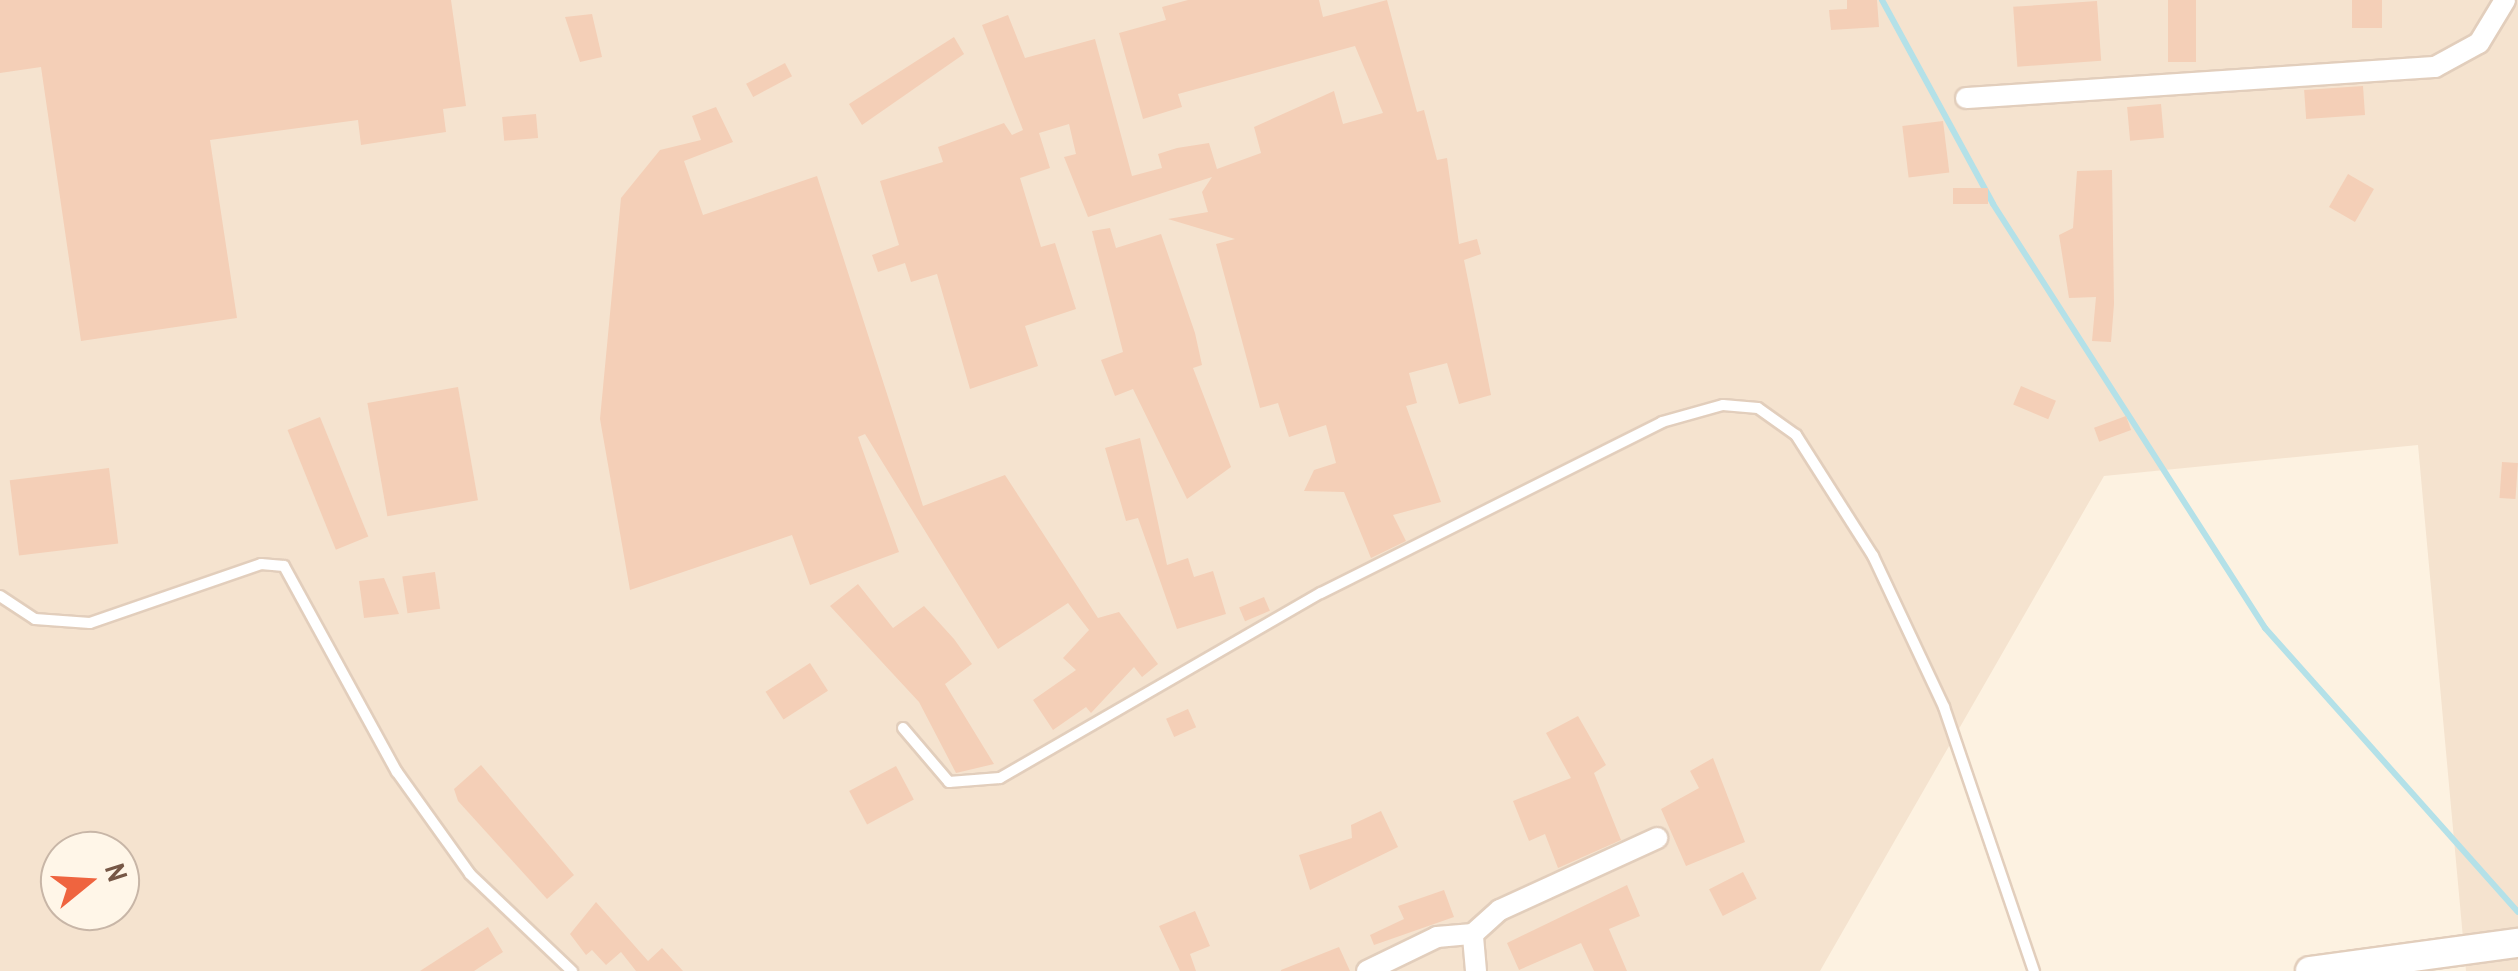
<!DOCTYPE html>
<html>
<head>
<meta charset="utf-8">
<style>
  body { margin:0 }
  #map { position:relative; width:2518px; height:971px; overflow:hidden; background:#fdf2e1; font-family:"Archivo Narrow",sans-serif }
  div>[style] { position:absolute }
  [style*='--x'] { left:calc(var(--x)*1px); top:calc(var(--y)*1px); width:calc(var(--w)*1px); rotate:calc(var(--a)*1deg) }
  .residential>* { inset:0; background:#f5e3cf }
  .stream>* { height:6px; margin:-3px; padding:0 3px; transform-origin:3px; border-radius:3px; background:#b4e1e8 }
  .building>* { inset:0; background:#f4cfb7; transform-origin:0 0 }
  .roads { filter:drop-shadow(2px 0 #e2cebc) drop-shadow(-2px 0 #e2cebc) drop-shadow(0 2px #e2cebc) drop-shadow(0 -2px #e2cebc) }
  .service>* { height:10px; margin:-5px; padding:0 5px; transform-origin:5px; border-radius:5px; background:#fff }
  .minor>* { height:20px; margin:-10px; padding:0 10px; transform-origin:10px; border-radius:10px; background:#fff }
  .secondary>* { height:28px; margin:-14px; padding:0 14px; transform-origin:14px; border-radius:14px; background:#fff }
  span { translate:-50% -50%; white-space:nowrap; text-align:center; line-height:1.15; -webkit-text-stroke:8px #fff6e8; paint-order:stroke }
  .north { position:absolute; left:40px; top:831px; width:100px; height:100px; box-sizing:border-box; background:#fff6e8; border:2px solid #c8b6a7; border-radius:50%; rotate:72deg; font-size:28px; font-weight:700; line-height:40px; text-align:center; color:#765746 }
  .north::after { content:''; display:block; margin:auto; width:35px; height:45px; background:#ef643f; clip-path:polygon(50% 0,100% 100%,50% 72%,0 100%) }
</style>
</head>
<body>
<div id="map">
  <div class="residential">
    <i style="clip-path:polygon(evenodd,0 0,2518px 0,2518px 971px,2466px 971px,2418px 445px,2104px 476px,1820px 971px,0 971px,0 0,60px 851px,120px 851px,120px 911px,60px 911px,60px 851px)"></i>
  </div>
  <div class="stream">
    <i style="--x:1882;--y:0;--w:232;--a:61.4"></i>
    <i style="--x:1993;--y:204;--w:504;--a:57.32"></i>
    <i style="--x:2265;--y:628;--w:380;--a:48.3"></i>
  </div>
  <div class="building">
    <i style="clip-path:polygon(0 0,451px 0,466px 106px,443px 109px,446px 132px,361px 145px,358px 120px,210px 140px,237px 318px,81px 341px,41px 67px,0 73px)"></i>
    <i style="clip-path:polygon(1188px 0,1319px 0,1323px 17px,1387px 0,1417px 112px,1424px 110px,1437px 160px,1447px 158px,1459px 244px,1477px 239px,1481px 254px,1464px 260px,1491px 395px,1459px 404px,1447px 363px,1409px 373px,1417px 403px,1406px 406px,1441px 502px,1393px 515px,1406px 541px,1371px 558px,1344px 492px,1304px 491px,1314px 470px,1336px 463px,1326px 425px,1289px 437px,1278px 403px,1260px 408px,1216px 244px,1235px 239px,1168px 219px,1208px 212px,1202px 192px,1212px 177px,1088px 217px,1064px 157px,1076px 154px,1069px 124px,1039px 133px,1050px 168px,1020px 178px,1041px 247px,1055px 243px,1076px 309px,1025px 326px,1038px 366px,970px 389px,937px 274px,911px 282px,905px 263px,878px 272px,872px 255px,899px 245px,880px 181px,943px 162px,938px 147px,1004px 123px,1012px 135px,1023px 130px,982px 25px,1008px 15px,1025px 58px,1095px 39px,1132px 176px,1162px 168px,1158px 154px,1177px 148px,1209px 143px,1217px 169px,1261px 153px,1254px 127px,1334px 91px,1343px 124px,1383px 113px,1355px 46px,1178px 94px,1182px 107px,1143px 119px,1119px 33px,1166px 20px,1162px 7px)"></i>
    <i style="clip-path:polygon(1847px 0,1877px 0,1879px 27px,1831px 30px,1829px 10px,1847px 9px)"></i>
    <i style="left:2168px;top:0;width:28px;height:62px"></i>
    <i style="left:2352px;top:0;width:30px;height:28px"></i>
    <i style="left:2097px;top:1px;width:60px;height:84px;rotate:86deg"></i>
    <i style="clip-path:polygon(592px 14px,602px 57px,580px 62px,565px 17px)"></i>
    <i style="clip-path:polygon(954px 37px,964px 54px,862px 125px,849px 104px)"></i>
    <i style="left:785px;top:63px;width:15px;height:44px;rotate:62deg"></i>
    <i style="left:2363px;top:86px;width:29px;height:59px;rotate:86deg"></i>
    <i style="left:2161px;top:104px;width:34px;height:34px;rotate:85deg"></i>
    <i style="clip-path:polygon(716px 107px,733px 142px,684px 161px,703px 215px,817px 176px,923px 506px,1005px 475px,1098px 618px,1119px 612px,1158px 664px,1142px 677px,1134px 667px,1091px 713px,1086px 707px,1053px 730px,1033px 700px,1076px 670px,1063px 658px,1089px 630px,1068px 603px,998px 649px,865px 434px,858px 437px,899px 552px,810px 585px,792px 535px,630px 590px,600px 419px,621px 198px,660px 150px,701px 140px,692px 116px)"></i>
    <i style="left:536px;top:114px;width:24px;height:34px;rotate:85deg"></i>
    <i style="left:1943px;top:121px;width:52px;height:41px;rotate:83deg"></i>
    <i style="clip-path:polygon(2112px 170px,2114px 304px,2111px 342px,2092px 341px,2096px 297px,2069px 298px,2059px 235px,2073px 228px,2077px 171px)"></i>
    <i style="left:2348px;top:174px;width:30px;height:38px;rotate:30deg"></i>
    <i style="left:1988px;top:188px;width:16px;height:35px;rotate:90deg"></i>
    <i style="clip-path:polygon(1110px 228px,1116px 248px,1161px 234px,1195px 333px,1202px 365px,1193px 368px,1231px 467px,1187px 499px,1133px 389px,1115px 396px,1101px 360px,1123px 352px,1092px 231px)"></i>
    <i style="left:2021px;top:386px;width:38px;height:20px;rotate:23deg"></i>
    <i style="left:458px;top:387px;width:115px;height:92px;rotate:80deg"></i>
    <i style="left:2126px;top:416px;width:15px;height:34px;rotate:70deg"></i>
    <i style="left:320px;top:417px;width:129px;height:35px;rotate:68deg"></i>
    <i style="clip-path:polygon(1140px 438px,1167px 565px,1188px 558px,1194px 577px,1213px 571px,1226px 614px,1177px 629px,1138px 518px,1126px 521px,1105px 448px)"></i>
    <i style="left:2502px;top:462px;width:16px;height:36px;rotate:4deg"></i>
    <i style="left:109px;top:468px;width:76px;height:100px;rotate:83deg"></i>
    <i style="left:435px;top:572px;width:37px;height:33px;rotate:82deg"></i>
    <i style="clip-path:polygon(384px 578px,399px 614px,364px 618px,359px 581px)"></i>
    <i style="clip-path:polygon(858px 584px,893px 628px,924px 606px,954px 639px,972px 664px,945px 684px,994px 764px,956px 773px,919px 702px,830px 606px)"></i>
    <i style="left:1264px;top:597px;width:15px;height:27px;rotate:67deg"></i>
    <i style="left:810px;top:663px;width:33px;height:53px;rotate:57deg"></i>
    <i style="left:1188px;top:709px;width:20px;height:24px;rotate:66deg"></i>
    <i style="clip-path:polygon(1578px 716px,1606px 765px,1594px 773px,1621px 840px,1558px 868px,1545px 834px,1529px 841px,1513px 801px,1571px 778px,1546px 733px)"></i>
    <i style="clip-path:polygon(1713px 758px,1745px 842px,1686px 866px,1661px 809px,1699px 788px,1690px 771px)"></i>
    <i style="clip-path:polygon(481px 765px,574px 875px,547px 899px,458px 801px,454px 789px)"></i>
    <i style="left:896px;top:766px;width:38px;height:53px;rotate:62deg"></i>
    <i style="clip-path:polygon(1381px 811px,1398px 847px,1310px 890px,1299px 855px,1352px 838px,1351px 825px)"></i>
    <i style="left:1743px;top:872px;width:30px;height:38px;rotate:63deg"></i>
    <i style="clip-path:polygon(1627px 885px,1640px 916px,1609px 929px,1627px 971px,1594px 971px,1581px 943px,1519px 970px,1507px 943px)"></i>
    <i style="clip-path:polygon(1444px 890px,1454px 917px,1374px 945px,1370px 935px,1404px 919px,1398px 906px)"></i>
    <i style="clip-path:polygon(596px 902px,648px 961px,662px 948px,683px 971px,636px 971px,621px 952px,606px 965px,592px 950px,586px 955px,570px 934px)"></i>
    <i style="clip-path:polygon(1195px 911px,1210px 946px,1190px 954px,1196px 971px,1180px 971px,1159px 926px)"></i>
    <i style="clip-path:polygon(488px 927px,503px 952px,474px 971px,420px 971px)"></i>
    <i style="clip-path:polygon(1339px 947px,1350px 971px,1281px 971px,1281px 970px)"></i>
  </div>
  <div class="roads">
    <div class="service">
      <i style="--x:0;--y:596;--w:42;--a:33.3"></i>
      <i style="--x:35;--y:619;--w:55;--a:4.2"></i>
      <i style="--x:90;--y:623;--w:181;--a:-19"></i>
      <i style="--x:261;--y:564;--w:23;--a:5"></i>
      <i style="--x:284;--y:566;--w:235;--a:61.3"></i>
      <i style="--x:397;--y:772;--w:125;--a:54.4"></i>
      <i style="--x:470;--y:874;--w:141;--a:43.6"></i>
      <i style="--x:903;--y:728;--w:71;--a:49.6"></i>
      <i style="--x:949;--y:782;--w:51;--a:-4.5"></i>
      <i style="--x:1000;--y:778;--w:370;--a:-30"></i>
      <i style="--x:1321;--y:593;--w:381;--a:-26.6"></i>
      <i style="--x:1662;--y:422;--w:63;--a:-15.6"></i>
      <i style="--x:1723;--y:405;--w:35;--a:5"></i>
      <i style="--x:1758;--y:408;--w:47;--a:35.4"></i>
      <i style="--x:1796;--y:435;--w:143;--a:57.5"></i>
      <i style="--x:1873;--y:556;--w:167;--a:64.8"></i>
      <i style="--x:1944;--y:707;--w:279;--a:71.2"></i>
    </div>
    <div class="minor">
      <i style="--x:1966;--y:98;--w:470;--a:-3.8"></i>
      <i style="--x:2435;--y:67;--w:50;--a:-28.6"></i>
      <i style="--x:2479;--y:43;--w:50;--a:-58.8"></i>
      <i style="--x:1367;--y:971;--w:78;--a:-25.9"></i>
      <i style="--x:1437;--y:937;--w:36;--a:-5"></i>
      <i style="--x:1476;--y:971;--w:37;--a:-95"></i>
      <i style="--x:1473;--y:934;--w:36;--a:-42"></i>
      <i style="--x:1500;--y:910;--w:173;--a:-24.6"></i>
    </div>
    <div class="secondary">
      <i style="--x:2310;--y:971;--w:210;--a:-7.7"></i>
    </div>
  </div>
  <div class="north">N</div>
</div>
</body>
</html>
